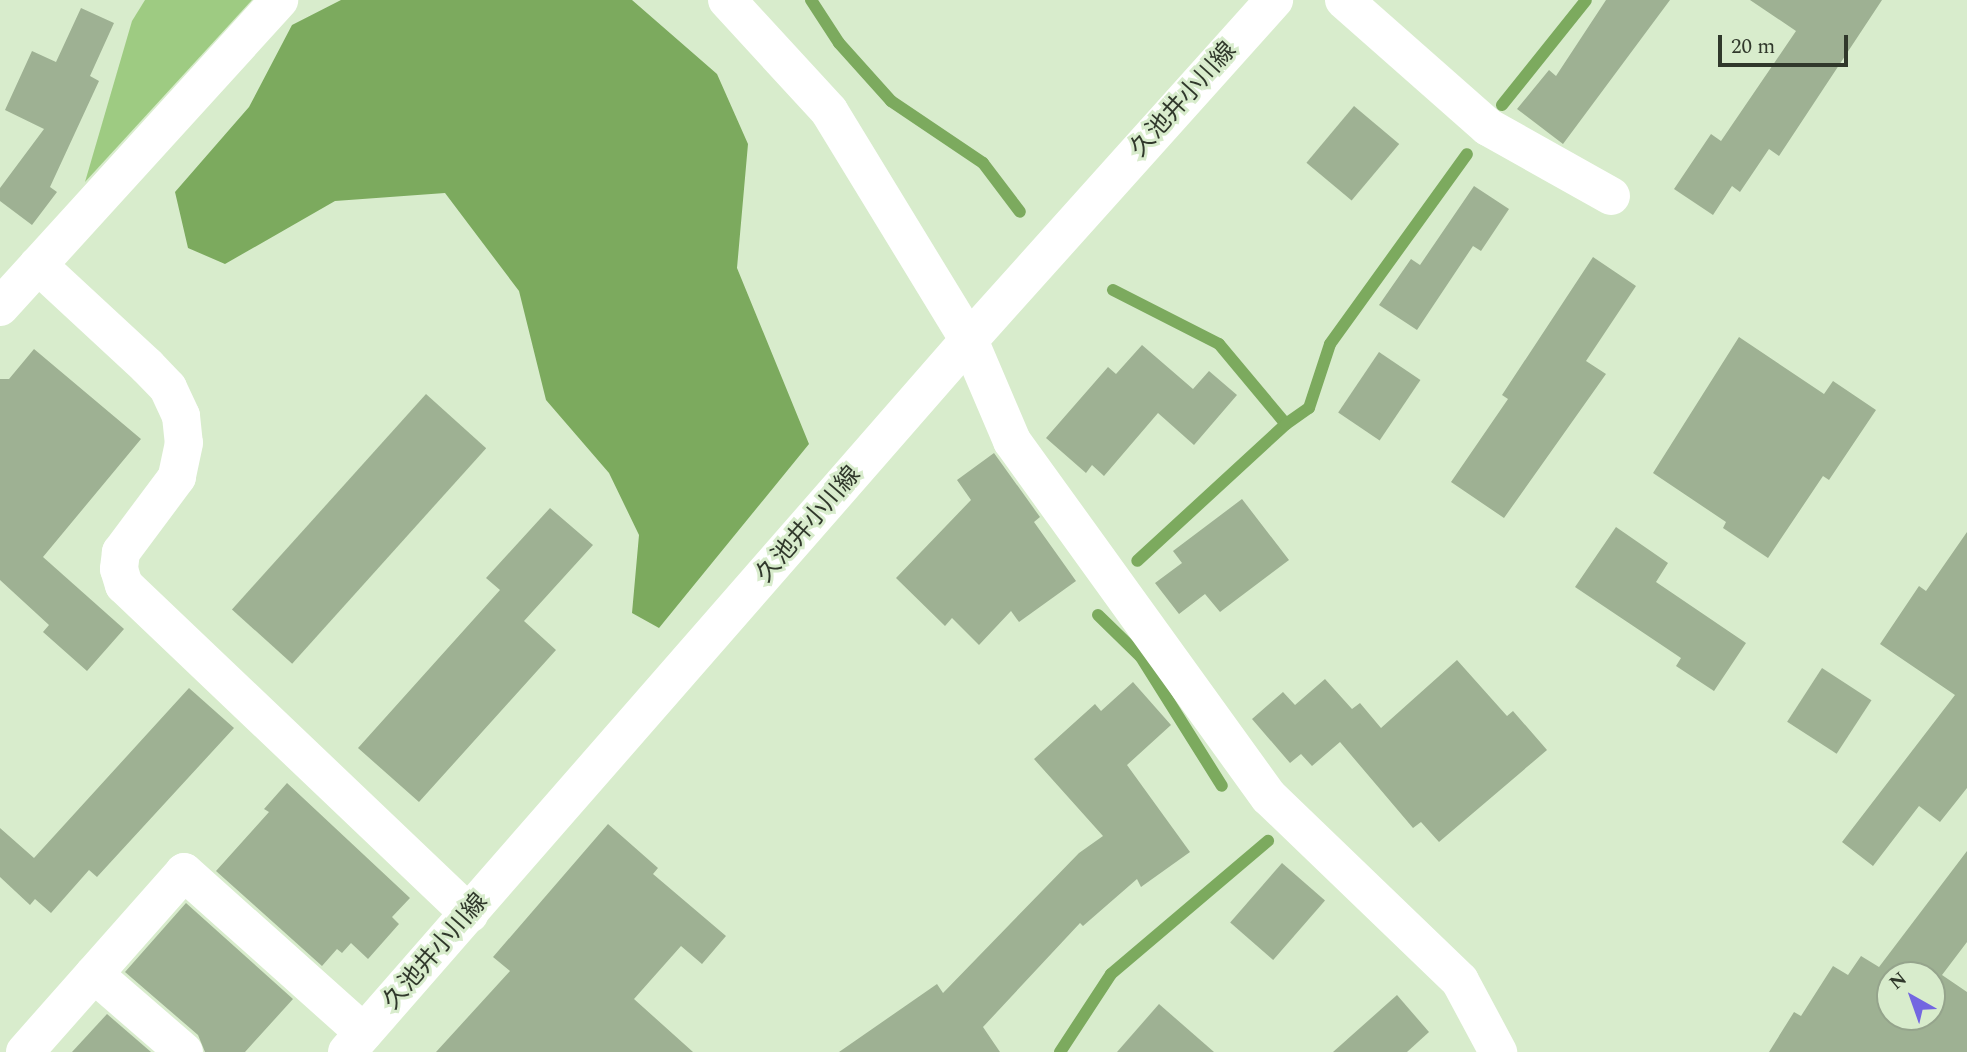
<!DOCTYPE html>
<html>
<head>
<meta charset="utf-8">
<style>
  body { margin:0 }
  #map { position:relative; width:1967px; height:1052px; overflow:hidden; background:#d8eccc; font-family:Spectral,"Noto Sans JP",serif }
  div>[style] { position:absolute }
  [style*='--x'] { left:calc(var(--x)*1px); top:calc(var(--y)*1px); width:calc(var(--w)*1px); rotate:calc(var(--a)*1deg) }
  .green>* { inset:0; background:#9ecb82 }
  .water>* { inset:0; background:#7caa5e }
  .stream>* { height:12px; margin:-6px; padding:0 6px; transform-origin:6px; border-radius:6px; background:#7caa5e }
  .building>* { inset:0; background:#9eb193; transform-origin:0 0 }
  .minor>* { height:38px; margin:-19px; padding:0 19px; transform-origin:19px; border-radius:19px; background:#fff }
  span { translate:-50% -50%; white-space:nowrap; text-align:center; line-height:1.15; -webkit-text-stroke:6px #d8eccc; paint-order:stroke }
  .street-label { font-size:24px; color:#30382b }
  .north { position:absolute; left:1876px; top:961px; width:70px; height:70px; box-sizing:border-box; background:#d8eccc; border:2px solid #95a48c; border-radius:50%; rotate:320deg; font-size:19px; font-weight:700; line-height:28px; text-align:center; color:#30382b }
  .north::after { content:''; display:block; margin:auto; width:24px; height:32px; background:#7366e1; clip-path:polygon(50% 0,100% 100%,50% 72%,0 100%) }
  .scale { position:absolute; left:1718px; top:35px; width:130px; height:32px; box-sizing:border-box; border:4px solid #30382b; border-top:0; padding-left:9px; font-size:21px; line-height:24px; white-space:nowrap; color:#30382b; -webkit-text-stroke:5px #d8eccc; paint-order:stroke }
</style>
</head>
<body>
<div id="map">
  <div class="green">
    <i style="clip-path:polygon(145px 0,252px 0,85px 182px,132px 21px)"></i>
  </div>
  <div class="water">
    <i style="clip-path:polygon(341px 0,632px 0,717px 74px,748px 144px,737px 268px,809px 444px,659px 628px,632px 613px,639px 535px,609px 473px,546px 400px,519px 291px,445px 193px,335px 201px,225px 264px,188px 248px,175px 192px,249px 107px,292px 25px)"></i>
  </div>
  <div class="stream">
    <i style="--x:811;--y:0;--w:51;--a:56.9"></i>
    <i style="--x:839;--y:43;--w:78;--a:48.1"></i>
    <i style="--x:891;--y:101;--w:111;--a:34"></i>
    <i style="--x:983;--y:163;--w:61;--a:52.9"></i>
    <i style="--x:1502;--y:105;--w:134;--a:-51.3"></i>
    <i style="--x:1113;--y:290;--w:119;--a:27"></i>
    <i style="--x:1219;--y:344;--w:104;--a:50.1"></i>
    <i style="--x:1286;--y:424;--w:202;--a:137.4"></i>
    <i style="--x:1286;--y:424;--w:28;--a:-35"></i>
    <i style="--x:1309;--y:408;--w:67;--a:-71.8"></i>
    <i style="--x:1330;--y:344;--w:234;--a:-54.2"></i>
    <i style="--x:1098;--y:615;--w:60;--a:44.3"></i>
    <i style="--x:1141;--y:657;--w:152;--a:57.9"></i>
    <i style="--x:1060;--y:1052;--w:93;--a:-56.8"></i>
    <i style="--x:1111;--y:974;--w:206;--a:-40.3"></i>
  </div>
  <div class="building">
    <i style="clip-path:polygon(1606px 0,1670px 0,1563px 144px,1517px 109px,1549px 70px,1556px 76px)"></i>
    <i style="clip-path:polygon(1750px 0,1882px 0,1779px 156px,1769px 149px,1740px 192px,1732px 186px,1713px 215px,1674px 189px,1711px 134px,1721px 141px,1796px 31px)"></i>
    <i style="clip-path:polygon(81px 8px,114px 23px,90px 76px,99px 81px,50px 187px,57px 192px,32px 225px,0 201px,0 188px,44px 129px,5px 110px,32px 51px,56px 62px)"></i>
    <i style="left:1354px;top:106px;width:59px;height:74px;rotate:40deg"></i>
    <i style="clip-path:polygon(1474px 186px,1509px 209px,1481px 251px,1473px 246px,1417px 330px,1379px 305px,1411px 259px,1420px 265px)"></i>
    <i style="clip-path:polygon(1593px 257px,1636px 286px,1586px 361px,1606px 374px,1504px 518px,1451px 482px,1508px 399px,1502px 395px)"></i>
    <i style="clip-path:polygon(1739px 337px,1824px 394px,1833px 381px,1876px 410px,1829px 480px,1823px 476px,1768px 558px,1723px 528px,1726px 522px,1653px 473px)"></i>
    <i style="clip-path:polygon(1142px 345px,1193px 389px,1209px 371px,1237px 395px,1194px 445px,1158px 413px,1104px 476px,1092px 465px,1086px 473px,1046px 438px,1108px 367px,1116px 374px)"></i>
    <i style="clip-path:polygon(34px 349px,141px 439px,43px 557px,124px 629px,87px 671px,43px 632px,49px 625px,0 580px,0 379px,9px 379px)"></i>
    <i style="left:1379px;top:352px;width:50px;height:73px;rotate:34deg"></i>
    <i style="left:426px;top:394px;width:81px;height:290px;rotate:42deg"></i>
    <i style="clip-path:polygon(994px 453px,1040px 517px,1034px 522px,1076px 581px,1019px 622px,1011px 611px,979px 645px,952px 618px,945px 626px,896px 578px,971px 500px,957px 480px)"></i>
    <i style="clip-path:polygon(1242px 499px,1289px 560px,1220px 612px,1205px 594px,1179px 614px,1155px 583px,1182px 563px,1173px 551px)"></i>
    <i style="clip-path:polygon(550px 508px,593px 545px,524px 621px,556px 650px,419px 802px,358px 748px,500px 590px,486px 578px)"></i>
    <i style="clip-path:polygon(1616px 527px,1668px 563px,1656px 582px,1746px 643px,1714px 691px,1676px 666px,1681px 658px,1575px 587px)"></i>
    <i style="clip-path:polygon(1967px 532px,1967px 788px,1940px 822px,1919px 806px,1873px 866px,1842px 842px,1955px 695px,1880px 644px,1919px 586px,1926px 591px)"></i>
    <i style="clip-path:polygon(1457px 660px,1507px 716px,1513px 711px,1547px 750px,1439px 842px,1421px 822px,1413px 828px,1340px 742px,1312px 766px,1301px 754px,1290px 763px,1252px 719px,1283px 692px,1295px 705px,1325px 679px,1352px 709px,1360px 703px,1381px 728px)"></i>
    <i style="left:1822px;top:668px;width:59px;height:64px;rotate:33deg"></i>
    <i style="clip-path:polygon(1133px 682px,1171px 725px,1127px 765px,1190px 852px,1141px 887px,1137px 879px,1083px 926px,1080px 923px,983px 1027px,1000px 1052px,839px 1052px,937px 984px,943px 993px,1079px 853px,1103px 836px,1034px 759px,1095px 704px,1101px 711px)"></i>
    <i style="clip-path:polygon(189px 688px,234px 728px,97px 877px,89px 870px,51px 913px,35px 899px,30px 905px,0 877px,0 828px,34px 858px)"></i>
    <i style="clip-path:polygon(287px 783px,410px 898px,392px 917px,399px 924px,368px 959px,351px 943px,342px 953px,337px 949px,322px 966px,216px 871px,269px 812px,264px 809px)"></i>
    <i style="clip-path:polygon(608px 824px,658px 868px,653px 874px,726px 936px,702px 964px,681px 946px,634px 999px,693px 1052px,436px 1052px,510px 971px,493px 957px)"></i>
    <i style="clip-path:polygon(evenodd,1967px 851px,1967px 942px,1942px 975px,1967px 992px,1967px 1052px,1769px 1052px,1794px 1012px,1801px 1016px,1833px 966px,1848px 975px,1861px 956px,1879px 967px,1967px 851px,1890px 975px,1932px 975px,1932px 1017px,1890px 1017px,1890px 975px)"></i>
    <i style="left:1282px;top:863px;width:57px;height:79px;rotate:41deg"></i>
    <i style="clip-path:polygon(186px 903px,293px 999px,245px 1052px,205px 1052px,198px 1035px,125px 972px)"></i>
    <i style="clip-path:polygon(1397px 995px,1429px 1032px,1407px 1052px,1333px 1052px)"></i>
    <i style="clip-path:polygon(1159px 1004px,1214px 1052px,1117px 1052px)"></i>
    <i style="clip-path:polygon(107px 1014px,151px 1052px,72px 1052px)"></i>
  </div>
  <div class="minor">
    <i style="--x:727;--y:0;--w:151;--a:47.4"></i>
    <i style="--x:829;--y:111;--w:268;--a:58.6"></i>
    <i style="--x:969;--y:340;--w:110;--a:66.9"></i>
    <i style="--x:1012;--y:441;--w:439;--a:54.2"></i>
    <i style="--x:1269;--y:797;--w:265;--a:43.9"></i>
    <i style="--x:1460;--y:981;--w:81;--a:61.8"></i>
    <i style="--x:1344;--y:0;--w:192;--a:41.4"></i>
    <i style="--x:1488;--y:127;--w:141;--a:29.3"></i>
    <i style="--x:38;--y:265;--w:149;--a:42.8"></i>
    <i style="--x:147;--y:366;--w:30;--a:46"></i>
    <i style="--x:168;--y:388;--w:31;--a:65"></i>
    <i style="--x:181;--y:416;--w:27;--a:84"></i>
    <i style="--x:184;--y:443;--w:35;--a:102"></i>
    <i style="--x:177;--y:477;--w:94;--a:126.7"></i>
    <i style="--x:121;--y:552;--w:17;--a:97"></i>
    <i style="--x:119;--y:569;--w:17;--a:73"></i>
    <i style="--x:124;--y:585;--w:477;--a:43.6"></i>
    <i style="--x:0;--y:307;--w:415;--a:-47.7"></i>
    <i style="--x:94;--y:974;--w:119;--a:40.9"></i>
    <i style="--x:25;--y:1052;--w:240;--a:-48.5"></i>
    <i style="--x:184;--y:872;--w:241;--a:41.8"></i>
    <i style="--x:347;--y:1052;--w:945;--a:-48.86"></i>
    <i style="--x:969;--y:340;--w:457;--a:-48.1"></i>
  </div>
  <div class="street-label">
    <span style="left:1184px;top:100px;rotate:-48deg">久池井小川線</span>
    <span style="left:809px;top:525px;rotate:-49deg">久池井小川線</span>
    <span style="left:436px;top:952px;rotate:-49deg">久池井小川線</span>
  </div>
  <div class="north">N</div>
  <div class="scale">20 m</div>
</div>
</body>
</html>
